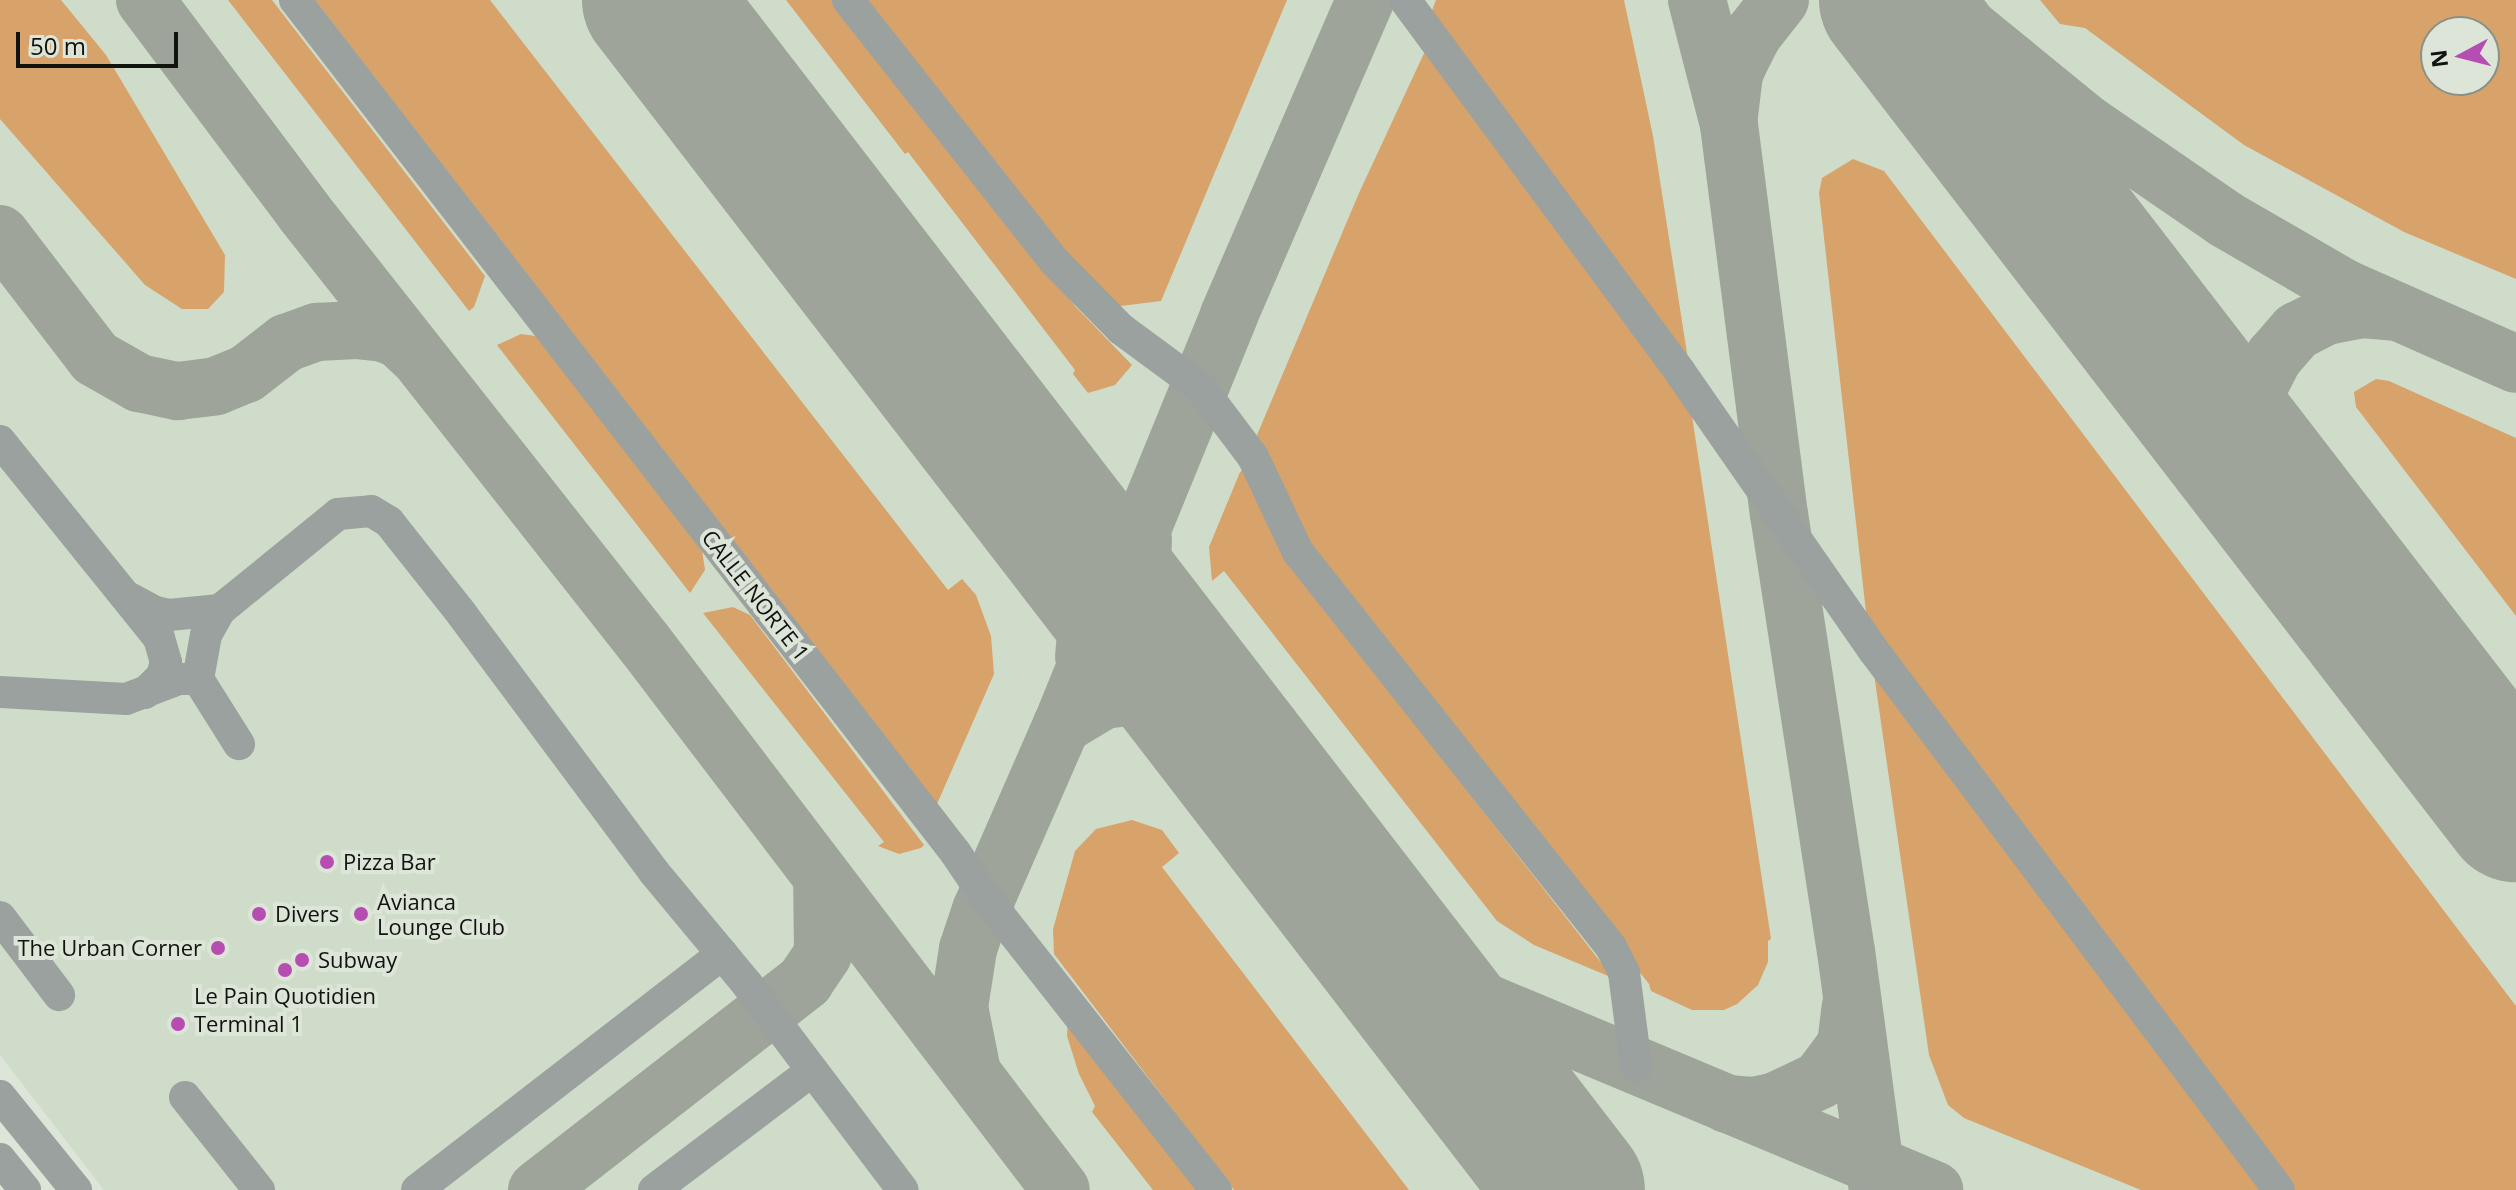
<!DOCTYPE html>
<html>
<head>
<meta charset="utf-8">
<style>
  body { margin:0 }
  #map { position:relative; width:2516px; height:1190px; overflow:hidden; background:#dde5d8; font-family:"Open Sans",sans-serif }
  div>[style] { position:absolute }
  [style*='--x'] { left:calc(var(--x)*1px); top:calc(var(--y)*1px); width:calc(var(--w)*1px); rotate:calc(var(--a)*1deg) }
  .built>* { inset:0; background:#cfdcc9 }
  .green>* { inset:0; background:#d7a36a }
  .taxiway>* { height:58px; margin:-29px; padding:0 29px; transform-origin:29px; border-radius:29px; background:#9ea49a }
  .runway>* { height:146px; margin:-73px; padding:0 73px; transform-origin:73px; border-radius:73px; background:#9ea49a }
  .minor>* { height:32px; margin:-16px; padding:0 16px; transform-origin:16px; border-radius:16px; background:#9ba19e }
  .dots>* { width:22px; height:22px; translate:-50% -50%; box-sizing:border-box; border:4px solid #dde5d8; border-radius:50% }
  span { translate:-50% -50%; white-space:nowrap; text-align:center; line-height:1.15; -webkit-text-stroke:8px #dde5d8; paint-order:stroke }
  .street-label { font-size:22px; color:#10130e }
  .poi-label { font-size:22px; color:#10130e }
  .left { translate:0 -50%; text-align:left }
  .right { translate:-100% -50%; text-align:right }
  .north { position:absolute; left:2420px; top:16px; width:80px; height:80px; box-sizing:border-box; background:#dde5d8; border:2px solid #8b9187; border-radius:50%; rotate:263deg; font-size:22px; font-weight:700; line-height:32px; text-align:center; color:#10130e }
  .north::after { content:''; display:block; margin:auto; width:28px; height:36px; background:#b64eb2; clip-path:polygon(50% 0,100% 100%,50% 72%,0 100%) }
  .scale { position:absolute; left:16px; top:32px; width:162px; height:36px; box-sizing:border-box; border:4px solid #10130e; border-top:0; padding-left:10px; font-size:24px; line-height:28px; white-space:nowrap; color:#10130e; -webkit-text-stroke:6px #dde5d8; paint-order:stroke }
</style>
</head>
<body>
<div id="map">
  <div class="built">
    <i style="clip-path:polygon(evenodd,0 0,2516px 0,2516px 1190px,104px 1190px,0 1055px,0 0,2436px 32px,2484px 32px,2484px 80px,2436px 80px,2436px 32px)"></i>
  </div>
  <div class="green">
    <i style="clip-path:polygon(0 0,61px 0,106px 55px,225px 255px,224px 292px,208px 309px,182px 309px,145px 285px,0 119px)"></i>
    <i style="clip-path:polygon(228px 0,272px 0,485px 276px,474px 307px,469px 311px)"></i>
    <i style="clip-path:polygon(315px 0,490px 0,948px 590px,962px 579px,976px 595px,991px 636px,994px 674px,937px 804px)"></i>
    <i style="clip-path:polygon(786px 0,835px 0,1075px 306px,1132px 365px,1115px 385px,1088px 393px,1073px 374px,1075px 370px,908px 152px,905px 154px)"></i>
    <i style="clip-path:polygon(863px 0,1287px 0,1161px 301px,1121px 306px,1094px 289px)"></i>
    <i style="clip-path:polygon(1436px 0,1624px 0,1653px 136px,1689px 366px,1431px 13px)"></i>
    <i style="clip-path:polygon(evenodd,2040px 0,2516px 0,2516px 279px,2404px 232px,2244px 145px,2085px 28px,2060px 24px,2040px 0,2436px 32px,2484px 32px,2484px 80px,2436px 80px,2436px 32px)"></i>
    <i style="clip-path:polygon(1426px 49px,1689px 396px,1771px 939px,1768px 941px,1768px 962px,1758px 985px,1737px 1004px,1724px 1010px,1692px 1010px,1651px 991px,1649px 984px,1302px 539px,1257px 435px,1359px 193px)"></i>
    <i style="clip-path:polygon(1853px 159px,1884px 171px,2516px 1006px,2516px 1190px,2287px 1190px,1868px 630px,1819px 193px,1822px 178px)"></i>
    <i style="clip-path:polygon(521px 334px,536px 336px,702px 550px,705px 570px,690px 593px,497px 345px)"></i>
    <i style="clip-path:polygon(2376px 379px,2389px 381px,2516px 438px,2516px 616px,2356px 407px,2354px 392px)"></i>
    <i style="clip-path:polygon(1248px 466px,1291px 564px,1613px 978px,1534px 945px,1497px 921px,1224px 571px,1212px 581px,1209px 547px,1240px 472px)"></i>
    <i style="clip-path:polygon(733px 607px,750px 615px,924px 845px,921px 848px,899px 854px,878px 846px,884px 842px,703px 613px)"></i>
    <i style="clip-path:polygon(1874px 674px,2265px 1190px,2141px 1190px,1964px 1118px,1948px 1105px,1929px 1055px)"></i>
    <i style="clip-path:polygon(1132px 820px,1162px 830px,1179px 853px,1162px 867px,1409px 1190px,1234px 1190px,1054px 954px,1053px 929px,1075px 851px,1096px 829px)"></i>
    <i style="clip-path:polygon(1068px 1013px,1203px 1190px,1153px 1190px,1092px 1112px,1095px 1106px,1079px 1074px,1067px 1036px)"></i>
  </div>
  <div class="taxiway">
    <i style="--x:145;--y:0;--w:265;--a:53.1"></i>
    <i style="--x:304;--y:212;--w:550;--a:51.71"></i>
    <i style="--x:645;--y:644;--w:686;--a:52.7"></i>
    <i style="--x:1697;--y:0;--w:129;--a:75.6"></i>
    <i style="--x:1729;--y:125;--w:392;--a:82.7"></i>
    <i style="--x:1779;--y:514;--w:442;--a:81.3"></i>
    <i style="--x:1846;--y:951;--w:241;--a:82.4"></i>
    <i style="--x:1878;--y:0;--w:25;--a:27"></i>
    <i style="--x:1935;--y:0;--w:196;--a:39.2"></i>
    <i style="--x:2087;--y:124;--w:168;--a:34.5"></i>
    <i style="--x:2225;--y:219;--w:138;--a:30.1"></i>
    <i style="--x:2344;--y:288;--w:188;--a:23.8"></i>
    <i style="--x:1729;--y:115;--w:41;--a:-83"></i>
    <i style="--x:1734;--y:74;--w:15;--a:-67"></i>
    <i style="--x:1740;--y:60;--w:30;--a:-63"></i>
    <i style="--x:1754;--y:33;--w:42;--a:-51.8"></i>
    <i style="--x:0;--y:234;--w:156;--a:52.5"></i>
    <i style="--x:95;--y:358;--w:51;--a:29.6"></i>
    <i style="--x:139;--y:383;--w:40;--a:12"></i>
    <i style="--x:178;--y:391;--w:38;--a:-7"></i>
    <i style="--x:216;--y:386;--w:32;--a:-22"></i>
    <i style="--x:246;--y:374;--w:51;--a:-37.8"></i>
    <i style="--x:286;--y:343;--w:33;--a:-20"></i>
    <i style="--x:317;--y:332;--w:39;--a:-3"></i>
    <i style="--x:356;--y:330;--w:28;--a:6"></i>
    <i style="--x:384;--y:333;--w:16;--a:22"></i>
    <i style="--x:399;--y:339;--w:23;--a:43"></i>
    <i style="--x:2272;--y:491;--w:25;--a:-124"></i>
    <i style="--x:2258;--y:470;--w:49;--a:-98.3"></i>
    <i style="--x:2251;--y:422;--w:35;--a:-78"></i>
    <i style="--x:2258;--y:388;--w:35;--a:-63"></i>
    <i style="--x:2274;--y:357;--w:35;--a:-49"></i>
    <i style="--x:2297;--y:331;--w:33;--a:-27"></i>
    <i style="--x:2326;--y:316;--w:37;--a:-11"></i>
    <i style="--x:2362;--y:309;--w:34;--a:5"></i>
    <i style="--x:1042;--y:500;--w:86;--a:64.6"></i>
    <i style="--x:1079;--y:578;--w:46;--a:79.9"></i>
    <i style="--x:1087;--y:623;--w:34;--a:95"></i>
    <i style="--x:1143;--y:540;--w:34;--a:93"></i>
    <i style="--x:1141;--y:574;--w:58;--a:76"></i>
    <i style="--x:1155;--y:630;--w:47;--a:61.8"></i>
    <i style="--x:1177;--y:671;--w:62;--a:54.2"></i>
    <i style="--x:1062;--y:725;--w:49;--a:-30.8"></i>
    <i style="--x:1104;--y:700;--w:55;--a:-7.3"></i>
    <i style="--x:1159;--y:693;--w:29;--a:14"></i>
    <i style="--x:1187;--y:700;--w:33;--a:39"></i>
    <i style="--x:1348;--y:901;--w:62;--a:41.1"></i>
    <i style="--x:1395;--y:942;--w:98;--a:35"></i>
    <i style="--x:1475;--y:998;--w:498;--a:22.7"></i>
    <i style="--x:971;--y:1067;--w:61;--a:-101.3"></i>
    <i style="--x:959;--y:1007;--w:59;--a:-81.2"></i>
    <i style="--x:968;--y:949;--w:41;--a:-71.6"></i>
    <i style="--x:981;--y:910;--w:202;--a:-66.4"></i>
    <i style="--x:1062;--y:725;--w:443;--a:-67.8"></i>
    <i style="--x:1229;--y:315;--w:343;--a:-66.6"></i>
    <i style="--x:1727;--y:1104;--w:26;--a:4"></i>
    <i style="--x:1753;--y:1106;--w:24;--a:-12"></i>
    <i style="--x:1776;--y:1101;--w:49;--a:-25.5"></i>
    <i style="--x:1820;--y:1080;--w:44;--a:-53.4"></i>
    <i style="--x:1846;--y:1045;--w:39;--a:-83"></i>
    <i style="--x:537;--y:1190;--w:340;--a:-37.9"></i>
    <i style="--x:805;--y:981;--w:32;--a:-56"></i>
    <i style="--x:823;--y:954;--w:77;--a:-90.7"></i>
  </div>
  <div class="runway">
    <i style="--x:655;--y:0;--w:1502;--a:52.38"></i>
    <i style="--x:1892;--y:0;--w:1022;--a:52.36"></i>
  </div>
  <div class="minor">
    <i style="--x:295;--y:0;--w:1078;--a:52.24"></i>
    <i style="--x:955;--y:852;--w:55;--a:56"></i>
    <i style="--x:986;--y:898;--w:372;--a:51.8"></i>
    <i style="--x:848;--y:0;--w:334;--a:51.7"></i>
    <i style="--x:1055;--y:262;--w:94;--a:45.4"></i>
    <i style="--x:1121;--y:329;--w:99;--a:36.4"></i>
    <i style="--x:1201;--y:388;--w:86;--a:53"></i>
    <i style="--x:1253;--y:457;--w:105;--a:64.7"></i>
    <i style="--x:1298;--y:552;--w:504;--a:51.61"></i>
    <i style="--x:1611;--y:947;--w:29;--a:63"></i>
    <i style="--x:1624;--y:973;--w:94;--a:82.6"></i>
    <i style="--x:1405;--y:0;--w:463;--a:53.5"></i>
    <i style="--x:1680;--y:372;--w:340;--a:55.2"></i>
    <i style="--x:1874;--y:651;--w:674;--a:53.08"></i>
    <i style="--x:0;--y:441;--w:253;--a:51.1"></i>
    <i style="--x:159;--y:638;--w:25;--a:74"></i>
    <i style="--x:166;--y:662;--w:15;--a:106"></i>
    <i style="--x:162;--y:676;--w:24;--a:135"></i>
    <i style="--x:129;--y:598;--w:30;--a:28"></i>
    <i style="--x:155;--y:612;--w:14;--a:12"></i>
    <i style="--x:169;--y:615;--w:51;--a:-5.6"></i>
    <i style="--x:198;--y:679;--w:77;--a:57.8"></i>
    <i style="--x:0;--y:692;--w:126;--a:3.2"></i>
    <i style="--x:126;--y:699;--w:57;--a:-20.7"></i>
    <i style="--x:179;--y:679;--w:19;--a:0"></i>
    <i style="--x:198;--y:679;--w:45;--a:-79.7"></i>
    <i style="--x:206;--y:635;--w:29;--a:-61"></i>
    <i style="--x:220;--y:610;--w:152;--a:-39.1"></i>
    <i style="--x:338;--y:514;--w:33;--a:-5"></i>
    <i style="--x:371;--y:511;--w:21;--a:31"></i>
    <i style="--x:389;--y:522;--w:116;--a:51.6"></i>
    <i style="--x:461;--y:613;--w:323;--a:53.3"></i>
    <i style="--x:654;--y:872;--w:146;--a:50.3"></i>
    <i style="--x:747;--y:984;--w:258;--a:52.9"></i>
    <i style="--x:0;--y:917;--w:98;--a:52.9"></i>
    <i style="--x:0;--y:1096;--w:121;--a:51"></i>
    <i style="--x:185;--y:1097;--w:119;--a:51.5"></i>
    <i style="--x:0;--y:1159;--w:40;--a:51"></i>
    <i style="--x:417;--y:1190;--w:386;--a:-37.7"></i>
    <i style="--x:654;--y:1190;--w:198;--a:-37"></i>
  </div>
  <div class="dots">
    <i style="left:327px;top:862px;background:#b64eb2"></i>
    <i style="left:259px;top:914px;background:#b64eb2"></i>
    <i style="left:361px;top:914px;background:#b64eb2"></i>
    <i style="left:218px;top:948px;background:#b64eb2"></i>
    <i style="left:302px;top:960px;background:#b64eb2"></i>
    <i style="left:285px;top:970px;background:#b64eb2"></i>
    <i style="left:178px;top:1024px;background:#b64eb2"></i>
  </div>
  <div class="street-label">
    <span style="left:756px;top:595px;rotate:52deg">CALLE NORTE 1</span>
  </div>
  <div class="poi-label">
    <span class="left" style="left:343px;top:862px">Pizza Bar</span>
    <span class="left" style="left:377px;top:914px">Avianca<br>Lounge Club</span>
    <span class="left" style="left:275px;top:914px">Divers</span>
    <span class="right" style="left:202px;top:948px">The Urban Corner</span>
    <span class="left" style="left:318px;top:960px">Subway</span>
    <span style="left:285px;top:996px">Le Pain Quotidien</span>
    <span class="left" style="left:194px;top:1024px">Terminal 1</span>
  </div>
  <div class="north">N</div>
  <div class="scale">50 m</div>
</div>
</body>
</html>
